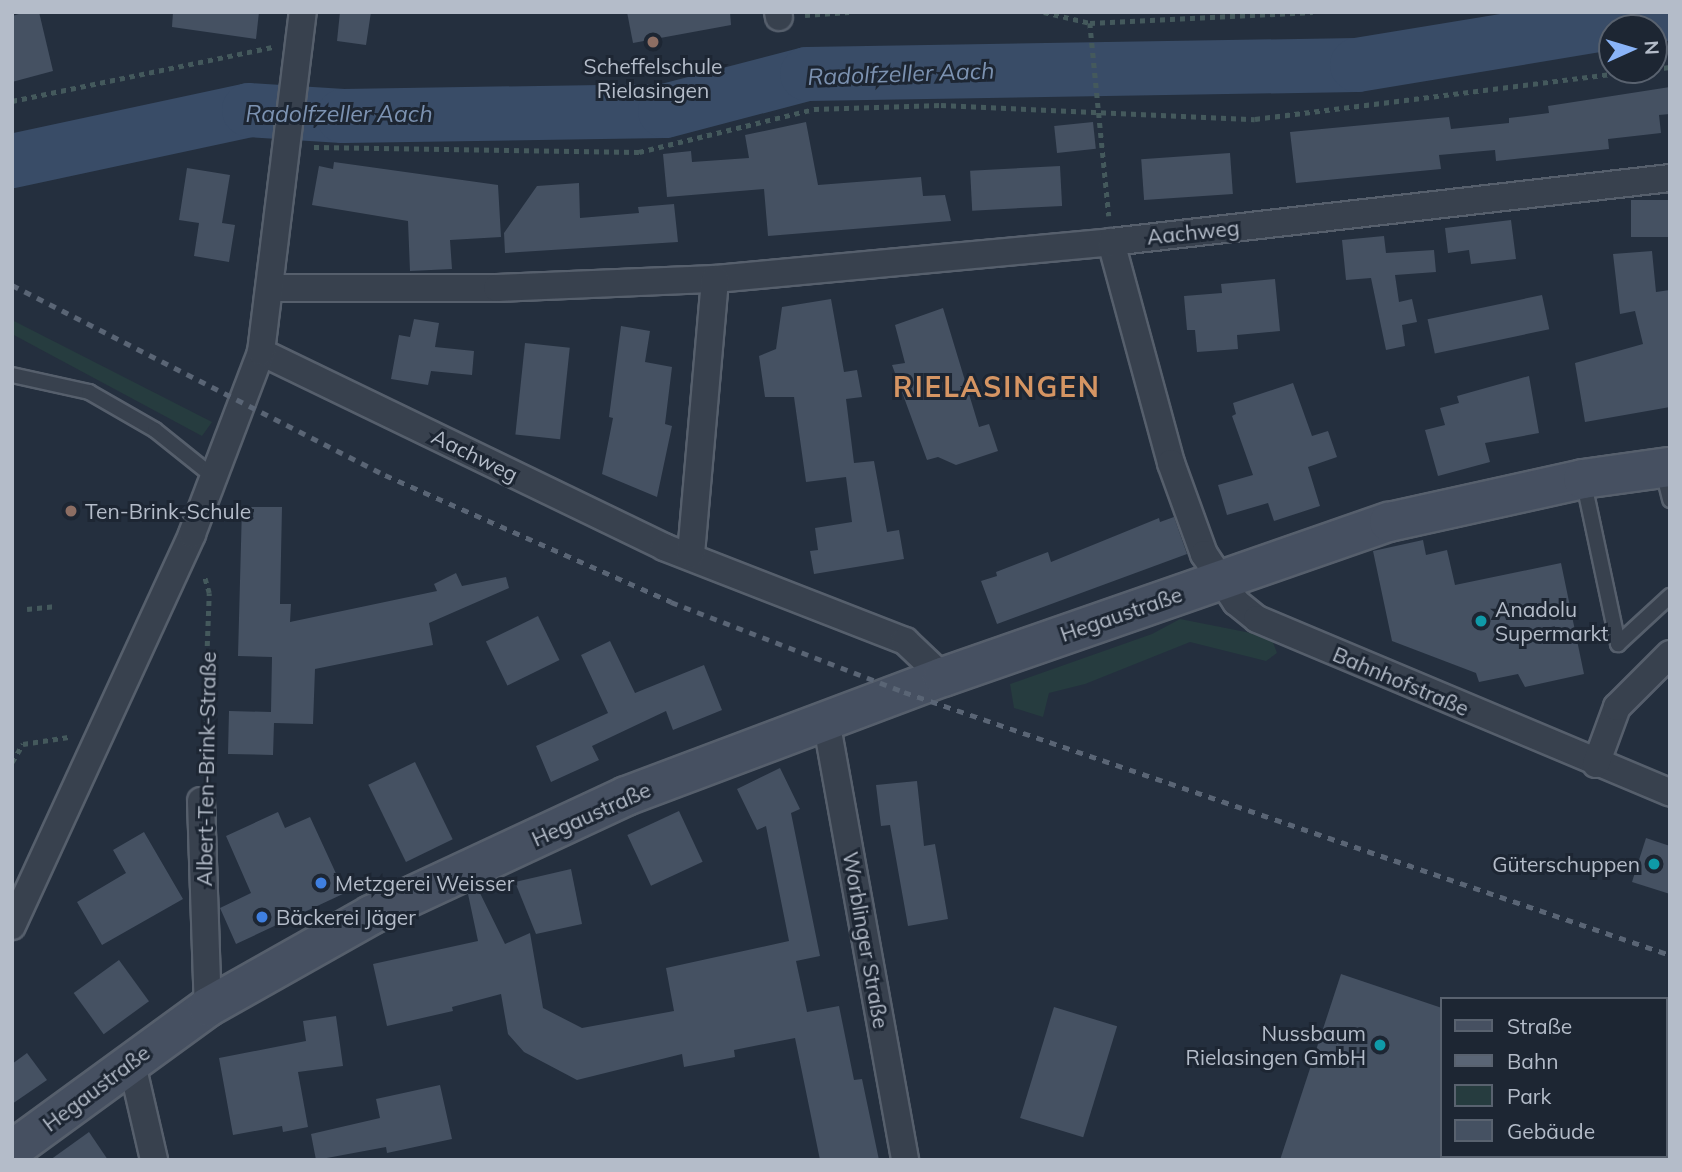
<!DOCTYPE html>
<html>
<head>
<meta charset="utf-8">
<style>
  body { margin:0 }
  #map { position:relative; width:1682px; height:1172px; overflow:hidden; background:#242f3e; font-family:Mulish,sans-serif }
  div>[style] { position:absolute }
  [style*='--x'] { left:calc(var(--x)*1px); top:calc(var(--y)*1px); width:calc(var(--w)*1px); rotate:calc(var(--a)*1deg) }
  .green>* { inset:0; background:#263c3f }
  .river>* { height:54px; margin:-27px; padding:0 27px; transform-origin:27px; border-radius:27px; background:#394c67 }
  .building>* { inset:0; background:#455162; transform-origin:0 0 }
  .path>* { height:4.5px; margin-top:-2.25px; transform-origin:0; background:repeating-linear-gradient(90deg,#44595c 0 5px,transparent 0 10px) }
  .roads { filter:drop-shadow(2px 0 #565f6c) drop-shadow(-2px 0 #565f6c) drop-shadow(0 2px #565f6c) drop-shadow(0 -2px #565f6c) }
  .lane>* { height:14px; margin:-7px; padding:0 7px; transform-origin:7px; border-radius:7px; background:#38414e }
  .street>* { height:26px; margin:-13px; padding:0 13px; transform-origin:13px; border-radius:13px; background:#38414e }
  .secondary>* { height:38px; margin:-19px; padding:0 19px; transform-origin:19px; border-radius:19px; background:#465061 }
  .rail>* { height:5px; margin-top:-2.5px; transform-origin:0; background:repeating-linear-gradient(90deg,#5a6575 0 7px,transparent 0 14px) }
  .dots>* { width:19px; height:19px; translate:-50% -50%; box-sizing:border-box; border:4px solid #1d2633; border-radius:50% }
  span { translate:-50% -50%; white-space:nowrap; text-align:center; line-height:1.15; -webkit-text-stroke:6px #1d2633; paint-order:stroke }
  .poi-label { font-size:21px; color:#b4bcc9 }
  .left { translate:0 -50%; text-align:left }
  .right { translate:-100% -50%; text-align:right }
  .street-label { font-size:21px; color:#b4bcc9 }
  .water-label { font-size:23px; color:#7c92b1; font-style:italic }
  .district-label { font-size:28px; color:#d59563; font-weight:700; letter-spacing:2px }
  .frame { position:absolute; inset:0; border:14px solid #b4bcc9; pointer-events:none }
  .legend { position:absolute; left:1440px; top:997px; width:228px; height:161px; box-sizing:border-box; background:#1d2633; border:2px solid #59626f; margin:0; padding:9px 12px; list-style:none; font-size:21px; color:#b4bcc9 }
  .legend li { display:flex; align-items:center; gap:14px; height:35px }
  .legend b { width:35px; border:2px solid #59626f }
  .north { position:absolute; left:1598px; top:14px; width:70px; height:70px; box-sizing:border-box; background:#1d2633; border:2px solid #59626f; border-radius:50%; rotate:86deg; font-size:19px; font-weight:700; line-height:28px; text-align:center; color:#b4bcc9 }
  .north::after { content:''; display:block; margin:auto; width:24px; height:32px; background:#8ab4f8; clip-path:polygon(50% 0,100% 100%,50% 72%,0 100%) }
</style>
</head>
<body>
<div id="map">
  <div class="green">
    <i style="clip-path:polygon(12px 320px,212px 422px,202px 436px,12px 334px)"></i>
    <i style="clip-path:polygon(1180px 619px,1271px 637px,1277px 653px,1266px 661px,1190px 642px,1085px 684px,1049px 693px,1043px 717px,1014px 708px,1010px 684px,1152px 634px)"></i>
  </div>
  <div class="river">
    <i style="--x:12;--y:161;--w:242;--a:-12.1"></i>
    <i style="--x:249;--y:110;--w:94;--a:3.7"></i>
    <i style="--x:343;--y:116;--w:322;--a:-0.9"></i>
    <i style="--x:665;--y:111;--w:147;--a:-14.6"></i>
    <i style="--x:807;--y:74;--w:550;--a:-0.94"></i>
    <i style="--x:1357;--y:65;--w:317;--a:-9.4"></i>
  </div>
  <div class="building">
    <i style="clip-path:polygon(26px 12px,39px 12px,53px 71px,12px 82px,12px 16px)"></i>
    <i style="clip-path:polygon(173px 12px,259px 12px,256px 39px,172px 27px)"></i>
    <i style="clip-path:polygon(340px 12px,371px 12px,366px 45px,337px 41px)"></i>
    <i style="clip-path:polygon(627px 12px,730px 12px,731px 25px,633px 43px)"></i>
    <i style="clip-path:polygon(1670px 87px,1670px 114px,1659px 115px,1661px 133px,1608px 139px,1609px 149px,1496px 161px,1495px 150px,1439px 155px,1441px 169px,1296px 183px,1290px 132px,1449px 117px,1451px 129px,1509px 123px,1509px 118px,1549px 113px,1548px 106px)"></i>
    <i style="clip-path:polygon(806px 122px,818px 185px,921px 177px,923px 196px,945px 195px,951px 221px,768px 236px,764px 189px,667px 197px,663px 154px,691px 151px,692px 162px,749px 158px,745px 135px)"></i>
    <i style="left:1093px;top:122px;width:27px;height:39px;rotate:84deg"></i>
    <i style="left:1230px;top:153px;width:41px;height:89px;rotate:86deg"></i>
    <i style="clip-path:polygon(334px 162px,498px 185px,501px 237px,450px 240px,452px 269px,410px 271px,408px 221px,312px 205px,319px 166px,333px 169px)"></i>
    <i style="left:1060px;top:166px;width:40px;height:90px;rotate:87deg"></i>
    <i style="clip-path:polygon(187px 168px,230px 175px,222px 223px,235px 225px,229px 262px,194px 256px,199px 223px,179px 220px)"></i>
    <i style="clip-path:polygon(579px 183px,580px 218px,639px 213px,638px 207px,674px 204px,678px 242px,505px 253px,504px 233px,537px 186px)"></i>
    <i style="left:1670px;top:200px;width:37px;height:39px;rotate:90deg"></i>
    <i style="clip-path:polygon(1511px 220px,1516px 259px,1471px 264px,1469px 250px,1448px 253px,1445px 228px)"></i>
    <i style="clip-path:polygon(1384px 236px,1386px 253px,1434px 250px,1436px 272px,1395px 275px,1399px 302px,1412px 299px,1417px 322px,1402px 325px,1405px 346px,1386px 350px,1371px 278px,1346px 280px,1342px 240px)"></i>
    <i style="clip-path:polygon(1652px 251px,1656px 292px,1670px 290px,1670px 407px,1585px 422px,1575px 363px,1643px 344px,1635px 311px,1620px 314px,1613px 254px)"></i>
    <i style="clip-path:polygon(1275px 279px,1280px 331px,1237px 335px,1238px 349px,1197px 352px,1195px 330px,1187px 330px,1184px 296px,1222px 293px,1221px 284px)"></i>
    <i style="left:1542px;top:295px;width:35px;height:117px;rotate:78deg"></i>
    <i style="clip-path:polygon(831px 299px,844px 372px,857px 370px,862px 397px,846px 399px,854px 463px,874px 461px,887px 532px,899px 530px,904px 559px,814px 574px,810px 551px,818px 550px,815px 528px,852px 522px,846px 477px,806px 482px,794px 397px,765px 397px,759px 356px,776px 349px,782px 307px)"></i>
    <i style="clip-path:polygon(943px 308px,979px 427px,989px 424px,998px 451px,956px 465px,938px 457px,927px 460px,892px 365px,905px 363px,895px 325px)"></i>
    <i style="clip-path:polygon(414px 319px,439px 323px,435px 347px,474px 351px,472px 375px,431px 371px,428px 385px,391px 379px,399px 335px,410px 337px)"></i>
    <i style="clip-path:polygon(621px 326px,650px 331px,645px 362px,672px 367px,665px 424px,672px 426px,657px 497px,602px 474px,613px 418px,609px 417px)"></i>
    <i style="left:525px;top:343px;width:45px;height:92px;rotate:6deg"></i>
    <i style="clip-path:polygon(1529px 376px,1539px 433px,1485px 443px,1490px 462px,1438px 476px,1425px 430px,1445px 425px,1440px 408px,1459px 403px,1457px 396px)"></i>
    <i style="clip-path:polygon(1293px 383px,1312px 436px,1328px 431px,1337px 457px,1308px 467px,1320px 506px,1274px 521px,1268px 503px,1227px 515px,1218px 485px,1253px 475px,1232px 416px,1236px 414px,1233px 403px)"></i>
    <i style="clip-path:polygon(242px 507px,282px 507px,280px 604px,291px 604px,290px 622px,437px 591px,434px 584px,456px 573px,462px 586px,506px 577px,509px 588px,429px 623px,433px 645px,315px 669px,313px 724px,274px 723px,273px 755px,228px 754px,229px 711px,271px 712px,272px 657px,238px 656px)"></i>
    <i style="clip-path:polygon(1174px 517px,1187px 554px,997px 624px,981px 581px,997px 576px,996px 572px,1048px 552px,1051px 562px,1159px 518px,1160px 522px)"></i>
    <i style="clip-path:polygon(1423px 540px,1426px 555px,1447px 550px,1455px 585px,1561px 563px,1584px 674px,1525px 687px,1518px 674px,1479px 682px,1476px 673px,1392px 641px,1373px 551px)"></i>
    <i style="left:538px;top:616px;width:49px;height:58px;rotate:64deg"></i>
    <i style="clip-path:polygon(610px 641px,635px 693px,704px 665px,722px 710px,673px 730px,666px 711px,592px 746px,599px 760px,551px 782px,536px 746px,608px 713px,581px 655px)"></i>
    <i style="left:415px;top:762px;width:86px;height:52px;rotate:64deg"></i>
    <i style="clip-path:polygon(780px 768px,800px 809px,791px 813px,820px 956px,796px 961px,807px 1012px,839px 1006px,854px 1080px,862px 1079px,879px 1160px,820px 1160px,795px 1038px,734px 1050px,735px 1057px,684px 1067px,682px 1054px,577px 1080px,524px 1052px,508px 1034px,501px 994px,452px 1007px,453px 1011px,387px 1026px,373px 964px,478px 941px,468px 894px,478px 889px,505px 944px,530px 933px,543px 1008px,582px 1028px,674px 1011px,666px 968px,789px 941px,766px 826px,757px 830px,737px 789px)"></i>
    <i style="clip-path:polygon(917px 781px,924px 846px,935px 844px,948px 919px,908px 926px,890px 825px,881px 826px,876px 785px)"></i>
    <i style="left:679px;top:811px;width:56px;height:57px;rotate:65deg"></i>
    <i style="clip-path:polygon(278px 812px,285px 828px,310px 817px,345px 893px,236px 944px,220px 908px,251px 893px,226px 836px)"></i>
    <i style="clip-path:polygon(144px 832px,183px 899px,102px 945px,77px 902px,126px 873px,113px 850px)"></i>
    <i style="clip-path:polygon(1646px 838px,1670px 846px,1670px 894px,1632px 882px)"></i>
    <i style="clip-path:polygon(571px 869px,582px 924px,536px 934px,515px 882px)"></i>
    <i style="left:119px;top:960px;width:51px;height:56px;rotate:54deg"></i>
    <i style="clip-path:polygon(1341px 974px,1442px 1008px,1442px 1160px,1280px 1160px)"></i>
    <i style="left:1054px;top:1007px;width:66px;height:116px;rotate:17deg"></i>
    <i style="clip-path:polygon(336px 1016px,343px 1066px,298px 1072px,308px 1127px,283px 1132px,282px 1126px,233px 1135px,219px 1058px,306px 1041px,303px 1021px)"></i>
    <i style="clip-path:polygon(27px 1053px,47px 1080px,12px 1104px,12px 1064px)"></i>
    <i style="clip-path:polygon(440px 1085px,452px 1139px,387px 1153px,386px 1147px,316px 1160px,311px 1134px,380px 1118px,376px 1099px)"></i>
    <i style="clip-path:polygon(89px 1132px,108px 1160px,50px 1160px)"></i>
  </div>
  <div class="path">
    <i style="--x:1044;--y:12;--w:47;--a:13.4"></i>
    <i style="--x:1090;--y:23;--w:223;--a:-2.8"></i>
    <i style="--x:805;--y:15;--w:44;--a:-3.9"></i>
    <i style="--x:1090;--y:23;--w:194;--a:84.4"></i>
    <i style="--x:1654;--y:69;--w:16;--a:-7"></i>
    <i style="--x:12;--y:101;--w:266;--a:-11.7"></i>
    <i style="--x:314;--y:147;--w:325;--a:0.9"></i>
    <i style="--x:639;--y:152;--w:180;--a:-13.8"></i>
    <i style="--x:814;--y:109;--w:127;--a:-1.8"></i>
    <i style="--x:941;--y:105;--w:314;--a:2.6"></i>
    <i style="--x:1255;--y:119;--w:389;--a:-7.2"></i>
    <i style="--x:27;--y:609;--w:27;--a:-6"></i>
    <i style="--x:12;--y:762;--w:21;--a:-59"></i>
    <i style="--x:23;--y:744;--w:46;--a:-8.8"></i>
    <i style="--x:202;--y:776;--w:183;--a:-87.8"></i>
    <i style="--x:209;--y:593;--w:19;--a:-106"></i>
  </div>
  <div class="roads">
    <div class="lane">
      <i style="--x:12;--y:375;--w:79;--a:12.4"></i>
      <i style="--x:89;--y:392;--w:76;--a:29.9"></i>
      <i style="--x:155;--y:430;--w:77;--a:38.7"></i>
      <i style="--x:1663;--y:471;--w:30;--a:76"></i>
      <i style="--x:1583;--y:479;--w:169;--a:78"></i>
      <i style="--x:1618;--y:644;--w:71;--a:-42.7"></i>
    </div>
    <div class="street">
      <i style="--x:778;--y:12;--w:5;--a:79"></i>
      <i style="--x:1111;--y:242;--w:229;--a:74.8"></i>
      <i style="--x:1171;--y:463;--w:97;--a:70.1"></i>
      <i style="--x:1204;--y:554;--w:58;--a:56.3"></i>
      <i style="--x:1236;--y:602;--w:27;--a:39"></i>
      <i style="--x:1257;--y:619;--w:448;--a:22.8"></i>
      <i style="--x:272;--y:288;--w:225;--a:0"></i>
      <i style="--x:497;--y:288;--w:218;--a:-2.4"></i>
      <i style="--x:715;--y:279;--w:398;--a:-5.3"></i>
      <i style="--x:1111;--y:242;--w:563;--a:-6.53"></i>
      <i style="--x:261;--y:352;--w:448;--a:25.8"></i>
      <i style="--x:664;--y:547;--w:259;--a:21.3"></i>
      <i style="--x:905;--y:641;--w:52;--a:43.5"></i>
      <i style="--x:691;--y:554;--w:276;--a:-85"></i>
      <i style="--x:826;--y:720;--w:447;--a:79.8"></i>
      <i style="--x:1596;--y:764;--w:61;--a:-69.8"></i>
      <i style="--x:1617;--y:707;--w:75;--a:-45"></i>
      <i style="--x:201;--y:801;--w:206;--a:88.1"></i>
      <i style="--x:12;--y:926;--w:431;--a:-65.3"></i>
      <i style="--x:192;--y:534;--w:195;--a:-69.2"></i>
      <i style="--x:261;--y:352;--w:343;--a:-83"></i>
      <i style="--x:131;--y:1060;--w:103;--a:77"></i>
    </div>
    <div class="secondary">
      <i style="--x:12;--y:1150;--w:243;--a:-36.1"></i>
      <i style="--x:208;--y:1007;--w:187;--a:-29.4"></i>
      <i style="--x:371;--y:915;--w:281;--a:-25"></i>
      <i style="--x:626;--y:796;--w:339;--a:-20.6"></i>
      <i style="--x:943;--y:677;--w:472;--a:-19.2"></i>
      <i style="--x:1389;--y:522;--w:199;--a:-12.5"></i>
      <i style="--x:1583;--y:479;--w:88;--a:-7.9"></i>
    </div>
  </div>
  <div class="rail">
    <i style="--x:12;--y:285;--w:419;--a:27"></i>
    <i style="--x:385;--y:475;--w:313;--a:23.9"></i>
    <i style="--x:671;--y:602;--w:250;--a:21.1"></i>
    <i style="--x:904;--y:692;--w:810;--a:18.95"></i>
  </div>
  <div class="dots">
    <i style="left:653px;top:42px;background:#8d6e63"></i>
    <i style="left:71px;top:511px;background:#8d6e63"></i>
    <i style="left:1481px;top:621px;background:#0f9aa8"></i>
    <i style="left:1654px;top:864px;background:#0f9aa8"></i>
    <i style="left:321px;top:883px;background:#3f7fe0"></i>
    <i style="left:262px;top:917px;background:#3f7fe0"></i>
    <i style="left:1380px;top:1045px;background:#0f9aa8"></i>
  </div>
  <div class="poi-label">
    <span style="left:653px;top:78px">Scheffelschule<br>Rielasingen</span>
    <span class="left" style="left:85px;top:511px">Ten-Brink-Schule</span>
    <span class="left" style="left:1495px;top:621px">Anadolu<br>Supermarkt</span>
    <span class="right" style="left:1640px;top:864px">Güterschuppen</span>
    <span class="left" style="left:335px;top:883px">Metzgerei Weisser</span>
    <span class="left" style="left:276px;top:917px">Bäckerei Jäger</span>
    <span class="right" style="left:1366px;top:1045px">Nussbaum<br>Rielasingen GmbH</span>
  </div>
  <div class="street-label">
    <span style="left:1193px;top:232px;rotate:-6deg">Aachweg</span>
    <span style="left:475px;top:455px;rotate:26deg">Aachweg</span>
    <span style="left:1121px;top:614px;rotate:-19deg">Hegaustraße</span>
    <span style="left:1401px;top:681px;rotate:23deg">Bahnhofstraße</span>
    <span style="left:206px;top:769px;rotate:-89deg">Albert-Ten-Brink-Straße</span>
    <span style="left:591px;top:814px;rotate:-24deg">Hegaustraße</span>
    <span style="left:866px;top:940px;rotate:80deg">Worblinger Straße</span>
    <span style="left:96px;top:1088px;rotate:-37deg">Hegaustraße</span>
  </div>
  <div class="water-label">
    <span style="left:901px;top:74px;rotate:-2deg">Radolfzeller Aach</span>
    <span style="left:339px;top:114px">Radolfzeller Aach</span>
  </div>
  <div class="district-label">
    <span style="left:997px;top:387px">RIELASINGEN</span>
  </div>
  <div class="frame"></div>
  <ul class="legend">
  <li><b style="height:9px;background:#465061"></b>Straße</li>
  <li><b style="height:9px;background:#5a6575"></b>Bahn</li>
  <li><b style="height:19px;background:#263c3f"></b>Park</li>
  <li><b style="height:19px;background:#455162"></b>Gebäude</li>
  </ul>
  <div class="north">N</div>
</div>
</body>
</html>
